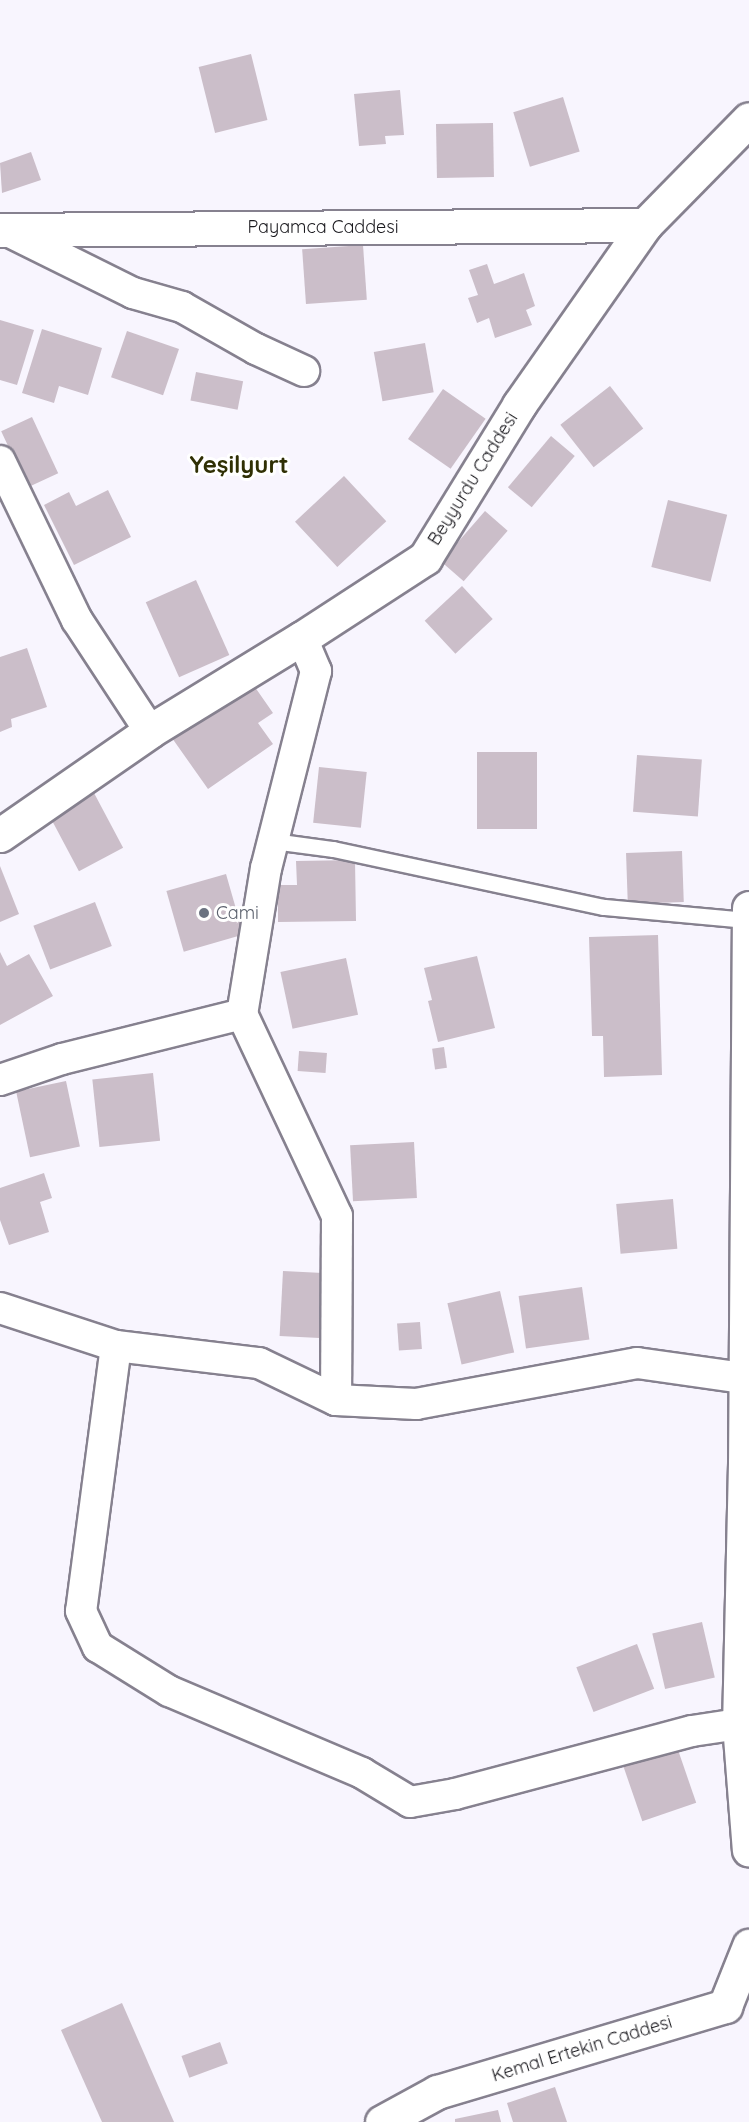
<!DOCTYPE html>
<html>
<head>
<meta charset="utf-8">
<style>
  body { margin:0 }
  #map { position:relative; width:749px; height:2122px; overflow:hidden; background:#f8f5fe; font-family:Quicksand,sans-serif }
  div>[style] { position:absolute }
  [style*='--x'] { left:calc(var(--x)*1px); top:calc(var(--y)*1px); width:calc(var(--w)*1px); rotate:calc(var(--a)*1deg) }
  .building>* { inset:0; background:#cbbec9; transform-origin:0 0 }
  .roads { filter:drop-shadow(2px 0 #86818f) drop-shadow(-2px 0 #86818f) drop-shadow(0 2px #86818f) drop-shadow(0 -2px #86818f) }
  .service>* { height:15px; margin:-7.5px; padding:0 7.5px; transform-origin:7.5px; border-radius:7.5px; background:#fff }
  .minor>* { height:30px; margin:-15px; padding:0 15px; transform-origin:15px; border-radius:15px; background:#fff }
  .tertiary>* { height:33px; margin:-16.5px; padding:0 16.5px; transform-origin:16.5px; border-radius:16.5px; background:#fff }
  .dots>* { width:16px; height:16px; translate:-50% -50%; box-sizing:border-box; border:3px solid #fff; border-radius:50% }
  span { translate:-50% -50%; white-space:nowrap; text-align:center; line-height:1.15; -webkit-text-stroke:6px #fff; paint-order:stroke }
  .street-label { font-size:18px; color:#1a191e }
  .worship-label { font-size:18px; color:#5b616d }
  .left { translate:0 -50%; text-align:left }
  .district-label { font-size:24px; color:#2f2f04; font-weight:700 }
</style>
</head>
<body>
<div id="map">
  <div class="building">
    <i style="left:251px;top:54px;width:68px;height:54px;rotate:76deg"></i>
    <i style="clip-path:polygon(400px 90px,404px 135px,385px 136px,386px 144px,359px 146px,354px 94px)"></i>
    <i style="left:563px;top:97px;width:57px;height:52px;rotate:73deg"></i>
    <i style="left:493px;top:123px;width:54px;height:57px;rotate:89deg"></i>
    <i style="clip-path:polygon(31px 152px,41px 180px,2px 193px,0 163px)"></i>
    <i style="left:363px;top:245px;width:55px;height:61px;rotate:86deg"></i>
    <i style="clip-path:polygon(487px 264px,494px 284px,524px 273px,535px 306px,526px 310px,532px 325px,495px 338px,489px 318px,477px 323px,468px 298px,478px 295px,469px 270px)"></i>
    <i style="clip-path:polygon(0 320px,34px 330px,17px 385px,0 380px)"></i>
    <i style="clip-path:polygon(42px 329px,102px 348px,88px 395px,59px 386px,54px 403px,22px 393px)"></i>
    <i style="left:127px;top:331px;width:55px;height:49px;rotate:19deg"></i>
    <i style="left:425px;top:343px;width:50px;height:52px;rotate:80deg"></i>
    <i style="left:196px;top:372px;width:48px;height:29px;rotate:11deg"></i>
    <i style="left:610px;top:386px;width:54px;height:63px;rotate:52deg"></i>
    <i style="left:443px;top:389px;width:52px;height:61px;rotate:35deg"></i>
    <i style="left:32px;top:417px;width:62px;height:34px;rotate:65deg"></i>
    <i style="left:551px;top:436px;width:31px;height:67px;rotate:40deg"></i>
    <i style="left:344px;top:476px;width:62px;height:67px;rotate:47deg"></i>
    <i style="clip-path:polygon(108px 490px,131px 537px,74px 565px,44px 505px,69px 492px,76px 506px)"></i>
    <i style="left:668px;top:500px;width:61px;height:69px;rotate:14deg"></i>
    <i style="left:485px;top:511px;width:30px;height:67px;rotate:41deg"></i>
    <i style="left:196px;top:580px;width:82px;height:55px;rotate:66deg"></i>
    <i style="left:462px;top:586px;width:45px;height:51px;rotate:47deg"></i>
    <i style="clip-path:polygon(27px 648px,47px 707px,11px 719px,12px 727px,0 732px,0 657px)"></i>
    <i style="clip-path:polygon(252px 683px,273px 713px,258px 723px,273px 744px,208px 789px,172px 738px)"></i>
    <i style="left:477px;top:752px;width:60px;height:77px"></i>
    <i style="left:637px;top:755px;width:65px;height:57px;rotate:4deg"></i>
    <i style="left:319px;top:767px;width:48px;height:56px;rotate:6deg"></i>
    <i style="left:94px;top:793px;width:62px;height:50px;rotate:62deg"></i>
    <i style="left:682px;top:851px;width:51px;height:56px;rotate:88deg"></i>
    <i style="clip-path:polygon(355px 860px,356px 921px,278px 922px,278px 885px,297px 885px,296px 861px)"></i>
    <i style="clip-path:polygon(0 866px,19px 914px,0 922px)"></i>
    <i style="left:226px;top:874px;width:63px;height:62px;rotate:74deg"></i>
    <i style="left:95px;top:902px;width:47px;height:66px;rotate:69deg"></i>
    <i style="clip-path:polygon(658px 935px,662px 1075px,604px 1077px,603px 1036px,592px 1036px,589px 937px)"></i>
    <i style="clip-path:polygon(0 952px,7px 966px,29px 954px,53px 996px,0 1025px)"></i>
    <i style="clip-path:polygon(477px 956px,495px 1028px,438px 1042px,428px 1001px,432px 1000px,424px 968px)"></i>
    <i style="left:346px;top:958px;width:58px;height:67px;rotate:78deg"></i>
    <i style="left:444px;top:1047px;width:21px;height:12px;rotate:82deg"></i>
    <i style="left:299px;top:1051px;width:28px;height:20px;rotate:4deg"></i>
    <i style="left:153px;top:1073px;width:68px;height:61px;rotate:84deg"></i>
    <i style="left:66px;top:1081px;width:67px;height:51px;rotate:78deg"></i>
    <i style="left:414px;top:1142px;width:56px;height:64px;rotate:87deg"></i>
    <i style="clip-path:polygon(44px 1173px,52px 1198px,40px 1202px,49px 1232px,9px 1245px,0 1220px,0 1188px)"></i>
    <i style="left:673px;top:1199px;width:50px;height:57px;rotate:85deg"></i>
    <i style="left:283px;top:1271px;width:40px;height:65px;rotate:3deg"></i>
    <i style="left:582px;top:1287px;width:53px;height:64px;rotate:82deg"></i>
    <i style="left:500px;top:1291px;width:63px;height:54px;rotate:77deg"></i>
    <i style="left:420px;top:1322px;width:27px;height:23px;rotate:86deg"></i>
    <i style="left:702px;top:1622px;width:57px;height:51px;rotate:77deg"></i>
    <i style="left:637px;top:1644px;width:48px;height:65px;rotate:69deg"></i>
    <i style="left:677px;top:1747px;width:59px;height:57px;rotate:71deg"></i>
    <i style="clip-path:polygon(122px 2003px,174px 2122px,102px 2122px,61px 2030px)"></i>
    <i style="left:220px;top:2042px;width:23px;height:41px;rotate:70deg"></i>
    <i style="clip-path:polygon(555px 2087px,567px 2122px,513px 2122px,507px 2103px)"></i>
    <i style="clip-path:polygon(498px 2110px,501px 2122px,455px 2122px,455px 2119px)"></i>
  </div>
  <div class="roads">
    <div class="service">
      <i style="--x:273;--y:841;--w:61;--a:7.6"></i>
      <i style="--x:333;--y:849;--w:277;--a:12.1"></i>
      <i style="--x:604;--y:907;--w:144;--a:5.2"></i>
    </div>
    <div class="minor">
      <i style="--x:6;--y:230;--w:142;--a:26.4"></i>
      <i style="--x:133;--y:293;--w:51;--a:15.9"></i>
      <i style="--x:182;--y:307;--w:85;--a:29.6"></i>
      <i style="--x:256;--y:349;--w:53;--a:24.6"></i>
      <i style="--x:0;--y:461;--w:177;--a:64.2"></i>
      <i style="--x:77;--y:620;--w:133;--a:56.7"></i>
      <i style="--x:302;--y:638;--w:36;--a:67"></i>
      <i style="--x:316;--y:671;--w:203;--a:104.2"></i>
      <i style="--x:266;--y:868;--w:148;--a:99.3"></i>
      <i style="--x:242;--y:1014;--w:223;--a:64.8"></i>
      <i style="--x:337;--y:1216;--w:184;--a:90.3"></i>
      <i style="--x:0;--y:1080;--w:65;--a:-18.7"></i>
      <i style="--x:62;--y:1059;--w:186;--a:-14"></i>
      <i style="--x:0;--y:1308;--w:122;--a:18.1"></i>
      <i style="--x:116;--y:1346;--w:144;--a:6.8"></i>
      <i style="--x:259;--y:1363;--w:85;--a:25.7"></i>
      <i style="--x:336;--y:1400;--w:80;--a:2.9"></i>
      <i style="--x:416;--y:1404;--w:225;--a:-10.5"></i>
      <i style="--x:637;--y:1363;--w:108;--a:8"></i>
      <i style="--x:116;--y:1346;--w:267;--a:97.5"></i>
      <i style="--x:81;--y:1611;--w:40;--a:65"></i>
      <i style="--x:98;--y:1647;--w:84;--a:31.8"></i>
      <i style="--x:169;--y:1691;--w:210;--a:23"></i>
      <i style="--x:362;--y:1773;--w:56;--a:31.1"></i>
      <i style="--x:410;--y:1802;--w:46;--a:-10.1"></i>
      <i style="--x:455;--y:1794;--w:245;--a:-14.9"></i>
      <i style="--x:692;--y:1731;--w:48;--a:-8.5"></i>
    </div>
    <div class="tertiary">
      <i style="--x:0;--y:230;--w:645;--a:-0.44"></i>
      <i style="--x:0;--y:835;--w:183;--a:-34.7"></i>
      <i style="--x:150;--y:731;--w:178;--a:-31.5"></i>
      <i style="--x:302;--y:638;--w:147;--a:-33"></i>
      <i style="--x:425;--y:558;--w:180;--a:-58.4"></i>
      <i style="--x:519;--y:405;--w:220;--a:-55"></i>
      <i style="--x:645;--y:225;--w:148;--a:-45.5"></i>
      <i style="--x:749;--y:908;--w:555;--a:90.41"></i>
      <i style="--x:745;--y:1463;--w:261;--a:91.3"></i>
      <i style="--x:739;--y:1724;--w:126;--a:85.5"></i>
      <i style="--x:382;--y:2122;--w:63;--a:-28.6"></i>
      <i style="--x:437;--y:2092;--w:301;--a:-16.6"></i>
      <i style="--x:725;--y:2006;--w:65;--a:-68.2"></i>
    </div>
  </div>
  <div class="dots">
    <i style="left:204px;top:913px;background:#6b7280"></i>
  </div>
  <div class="street-label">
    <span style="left:323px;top:227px">Payamca Caddesi</span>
    <span style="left:473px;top:479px;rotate:-58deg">Beyyurdu Caddesi</span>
    <span style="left:582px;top:2049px;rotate:-17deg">Kemal Ertekin Caddesi</span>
  </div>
  <div class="worship-label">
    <span class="left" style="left:216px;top:913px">Cami</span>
  </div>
  <div class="district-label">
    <span style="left:239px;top:465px">Yeşilyurt</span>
  </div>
</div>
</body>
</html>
